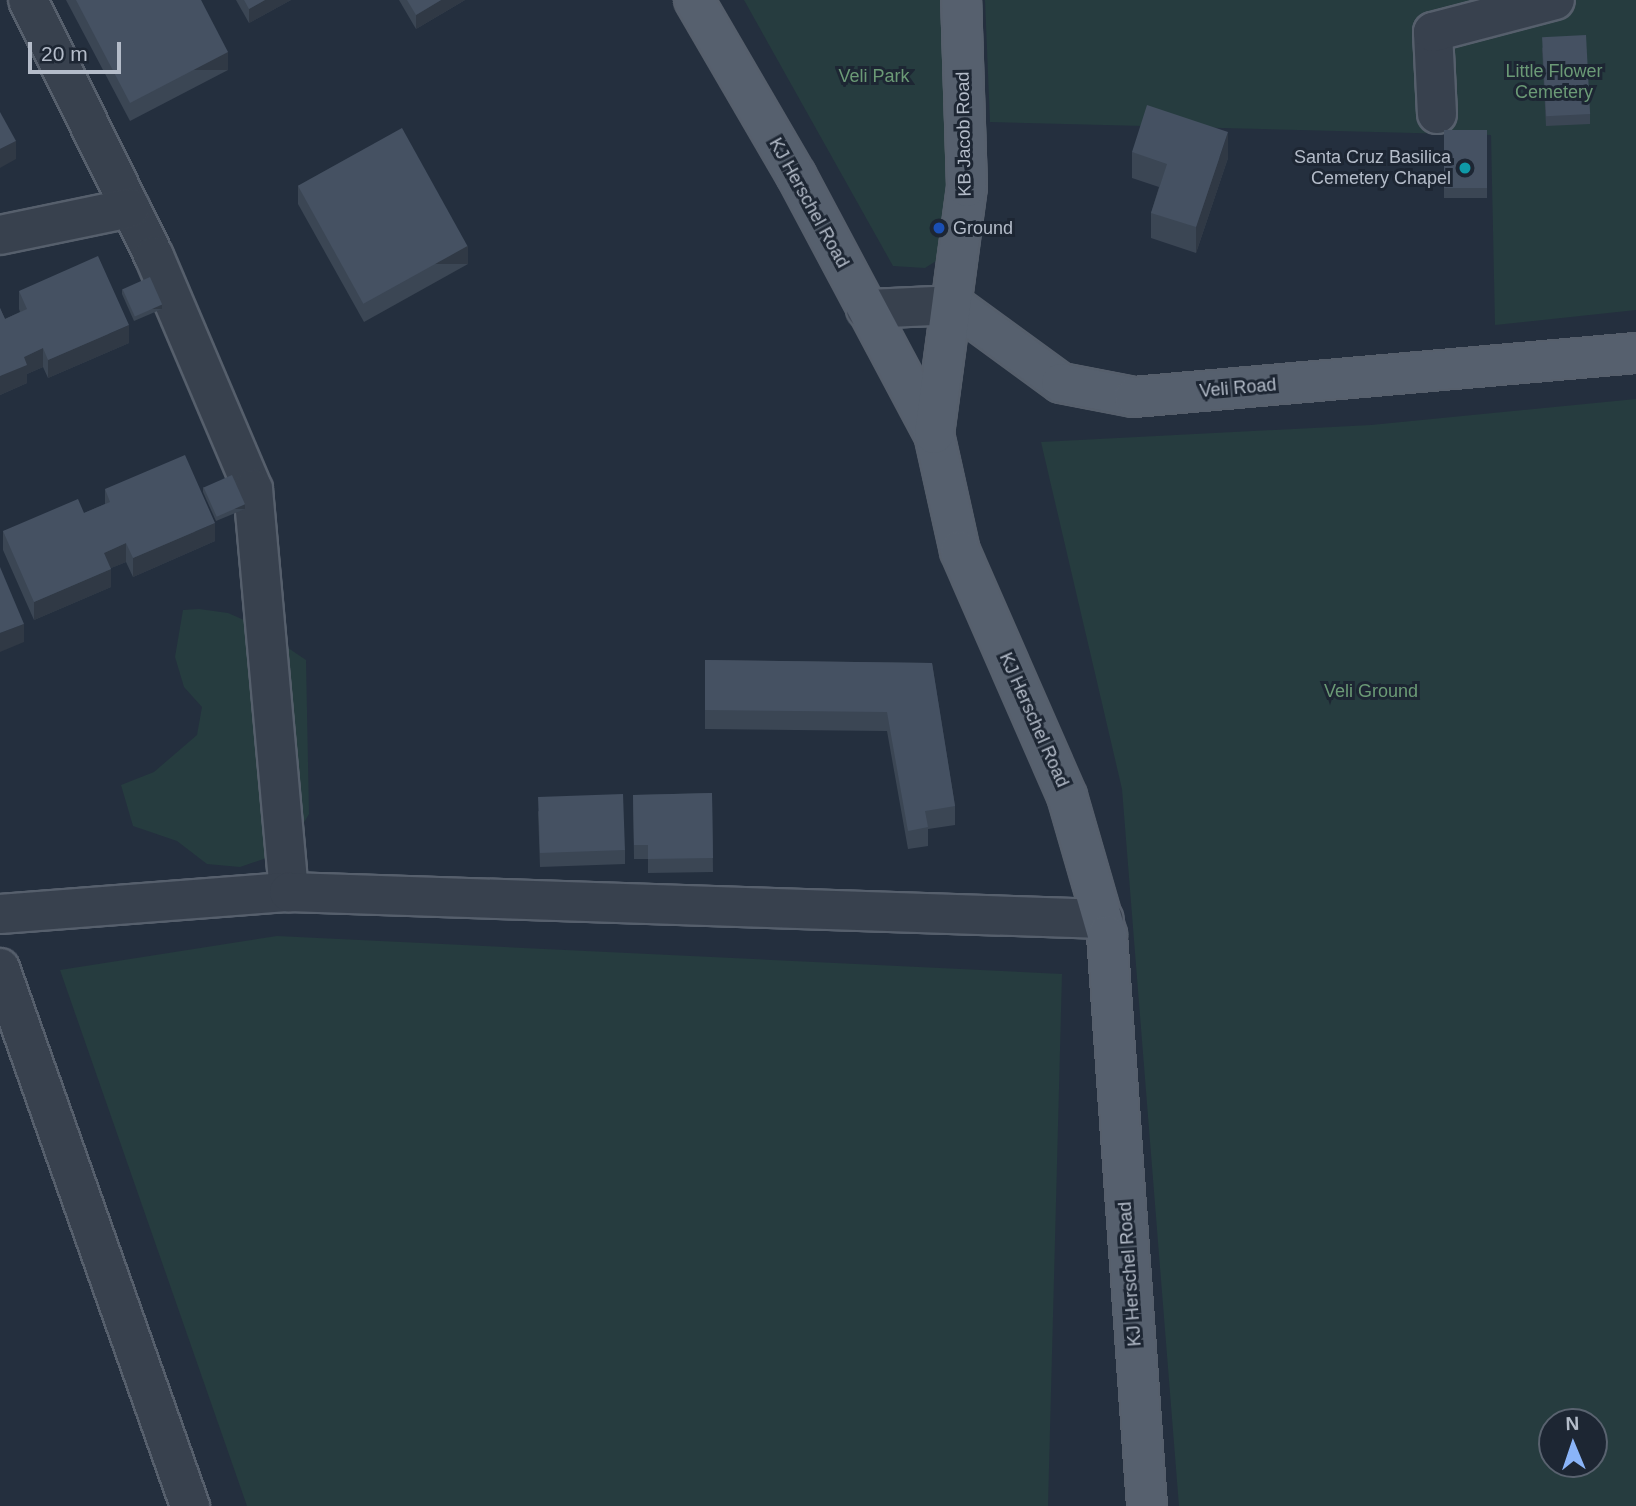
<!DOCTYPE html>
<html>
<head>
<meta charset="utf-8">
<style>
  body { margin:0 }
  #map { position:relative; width:1636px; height:1506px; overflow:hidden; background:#242f3e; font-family:Arial,sans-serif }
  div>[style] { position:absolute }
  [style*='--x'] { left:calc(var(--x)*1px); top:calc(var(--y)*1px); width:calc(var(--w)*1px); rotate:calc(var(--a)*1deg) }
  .green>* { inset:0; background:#263c3f }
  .roads { filter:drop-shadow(2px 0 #565f6c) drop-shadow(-2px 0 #565f6c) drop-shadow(0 2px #565f6c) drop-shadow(0 -2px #565f6c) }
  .minor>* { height:38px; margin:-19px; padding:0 19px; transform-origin:19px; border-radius:19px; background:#38414e }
  .major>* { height:38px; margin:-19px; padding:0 19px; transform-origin:19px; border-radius:19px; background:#56606e }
  .wall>* { inset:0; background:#3b4654; transform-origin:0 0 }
  .shaded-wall>* { inset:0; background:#303945; transform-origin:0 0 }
  .building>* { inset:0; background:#455162; transform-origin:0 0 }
  .dots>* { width:19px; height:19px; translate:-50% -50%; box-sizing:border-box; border:4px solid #1d2633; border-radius:50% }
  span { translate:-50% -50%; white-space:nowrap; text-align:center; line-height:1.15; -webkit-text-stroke:6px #1d2633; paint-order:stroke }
  .park-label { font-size:18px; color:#6b9a76 }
  .street-label { font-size:18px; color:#b4bcc9 }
  .poi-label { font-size:18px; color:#b4bcc9 }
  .right { translate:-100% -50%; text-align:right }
  .left { translate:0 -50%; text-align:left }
  .north { position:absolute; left:1538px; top:1408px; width:70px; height:70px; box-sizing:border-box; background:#1d2633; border:2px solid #59626f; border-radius:50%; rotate:358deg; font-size:19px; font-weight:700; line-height:28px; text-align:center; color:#b4bcc9 }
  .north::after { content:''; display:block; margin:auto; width:24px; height:32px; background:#8ab4f8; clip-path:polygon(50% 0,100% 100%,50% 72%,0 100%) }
  .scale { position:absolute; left:28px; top:42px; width:93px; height:32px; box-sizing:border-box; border:4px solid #b4bcc9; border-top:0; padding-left:9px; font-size:21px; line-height:24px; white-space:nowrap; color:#b4bcc9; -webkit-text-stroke:5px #1d2633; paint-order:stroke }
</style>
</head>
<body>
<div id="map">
  <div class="green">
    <i style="clip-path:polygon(744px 0,949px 0,952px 236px,944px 256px,925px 268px,893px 266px)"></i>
    <i style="clip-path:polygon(985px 0,1636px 0,1636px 310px,1495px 325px,1491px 135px,990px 122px)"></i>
    <i style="clip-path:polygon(evenodd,1636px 399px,1636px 1506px,1179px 1506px,1122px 789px,1041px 442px,1371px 425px,1636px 399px,1552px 1422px,1594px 1422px,1594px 1464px,1552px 1464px,1552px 1422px)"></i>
    <i style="clip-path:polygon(199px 609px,228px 613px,251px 623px,306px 660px,309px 814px,287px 851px,240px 867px,207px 864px,177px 841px,133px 826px,121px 785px,154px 772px,197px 735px,202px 707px,184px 687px,175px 657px,183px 610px)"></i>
    <i style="clip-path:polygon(277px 936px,1062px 974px,1048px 1506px,247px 1506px,60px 970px)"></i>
  </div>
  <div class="roads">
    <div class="minor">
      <i style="--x:28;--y:0;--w:285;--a:63.8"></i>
      <i style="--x:154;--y:256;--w:253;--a:67"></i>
      <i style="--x:253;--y:489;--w:405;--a:84.9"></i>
      <i style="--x:1437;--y:114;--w:82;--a:-92.8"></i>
      <i style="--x:1433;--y:32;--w:126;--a:-14.7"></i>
      <i style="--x:0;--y:235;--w:133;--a:-11.7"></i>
      <i style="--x:866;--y:309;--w:88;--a:-2.6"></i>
      <i style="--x:0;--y:914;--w:290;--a:-4.4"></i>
      <i style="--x:289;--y:892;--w:815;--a:1.9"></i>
      <i style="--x:0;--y:968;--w:571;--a:70.55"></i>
    </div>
    <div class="major">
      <i style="--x:694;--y:0;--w:203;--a:59.8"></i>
      <i style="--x:796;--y:175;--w:293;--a:62"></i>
      <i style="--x:934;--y:434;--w:120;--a:77.5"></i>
      <i style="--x:960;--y:551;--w:267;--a:66.4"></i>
      <i style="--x:1067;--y:796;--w:145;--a:73.9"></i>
      <i style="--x:1107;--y:935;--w:572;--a:85.99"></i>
      <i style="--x:954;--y:305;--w:132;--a:36.1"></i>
      <i style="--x:1061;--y:383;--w:74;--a:10.9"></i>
      <i style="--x:1134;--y:397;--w:504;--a:-5.01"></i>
      <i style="--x:934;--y:434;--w:249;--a:-82.4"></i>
      <i style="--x:967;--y:187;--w:187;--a:-91.8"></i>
    </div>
  </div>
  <div class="wall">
    <i style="clip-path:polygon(66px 0,201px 0,228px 70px,130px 121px)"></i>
    <i style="clip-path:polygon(236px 0,291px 0,249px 23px)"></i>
    <i style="clip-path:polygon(399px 0,465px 0,416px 29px)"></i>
    <i style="clip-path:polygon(1542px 47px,1590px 114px,1590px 124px,1546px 126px)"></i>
    <i style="left:1444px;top:130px;width:43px;height:68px"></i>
    <i style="clip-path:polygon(1132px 152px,1228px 158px,1196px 253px,1151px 238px,1151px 213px,1159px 187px,1132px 178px)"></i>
    <i style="clip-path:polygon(298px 186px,468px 264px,364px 322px,298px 204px)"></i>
    <i style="clip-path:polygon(122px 289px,162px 309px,134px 321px,122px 294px)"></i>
    <i style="clip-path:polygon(19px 291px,129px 343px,48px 378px,43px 367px,27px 374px,27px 383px,0 395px,0 308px,5px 319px,20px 312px,19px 309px)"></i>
    <i style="clip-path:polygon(203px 487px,245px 509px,216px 521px,203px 492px)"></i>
    <i style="clip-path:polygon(105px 489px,215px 541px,133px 577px,126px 562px,111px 568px,111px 587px,34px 620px,3px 550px,3px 531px,84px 513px,105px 504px)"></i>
    <i style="clip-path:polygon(705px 660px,932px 663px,955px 806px,955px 825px,928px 829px,928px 846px,908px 849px,887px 731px,705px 729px)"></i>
    <i style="clip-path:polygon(712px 793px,713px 872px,648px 873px,648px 859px,634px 859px,633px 795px)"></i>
    <i style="clip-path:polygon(538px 811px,625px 850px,625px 864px,540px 867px)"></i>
  </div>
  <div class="shaded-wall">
    <i style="clip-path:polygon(265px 0,291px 0,249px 23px,249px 9px)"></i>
    <i style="clip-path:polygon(441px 0,465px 0,416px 29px,416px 15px)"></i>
    <i style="left:228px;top:52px;width:18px;height:110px;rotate:90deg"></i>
    <i style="clip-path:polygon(1228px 132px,1228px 158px,1196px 253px,1196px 227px)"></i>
    <i style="clip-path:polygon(16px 141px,16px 159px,0 168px,0 149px)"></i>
    <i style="left:468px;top:246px;width:18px;height:119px;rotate:90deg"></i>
    <i style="left:162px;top:304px;width:5px;height:30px;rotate:90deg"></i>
    <i style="clip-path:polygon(129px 325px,129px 343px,48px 378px,48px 360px)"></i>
    <i style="clip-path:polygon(43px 348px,43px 367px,27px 374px,27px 383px,0 395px,0 376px,24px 357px)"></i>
    <i style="left:245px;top:504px;width:5px;height:31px;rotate:90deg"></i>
    <i style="clip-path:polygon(215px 523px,215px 541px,133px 577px,133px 558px)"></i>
    <i style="clip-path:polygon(126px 543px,126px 562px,104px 571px,104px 553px)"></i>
    <i style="clip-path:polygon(111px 569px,111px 587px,34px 620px,34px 602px)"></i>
    <i style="clip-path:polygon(24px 624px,24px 642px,0 652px,0 633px)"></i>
  </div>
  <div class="building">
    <i style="clip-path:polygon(76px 0,201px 0,228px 52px,130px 103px)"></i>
    <i style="clip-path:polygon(244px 0,265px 0,249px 9px)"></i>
    <i style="clip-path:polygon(407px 0,441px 0,416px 15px)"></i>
    <i style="left:1586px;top:35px;width:79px;height:44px;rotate:87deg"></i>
    <i style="clip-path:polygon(1147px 105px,1228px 132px,1196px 227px,1151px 213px,1167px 164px,1132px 152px)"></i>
    <i style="clip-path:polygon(0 112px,16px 141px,0 149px)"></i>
    <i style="left:402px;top:128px;width:135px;height:119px;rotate:61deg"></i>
    <i style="left:1444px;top:130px;width:43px;height:58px"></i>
    <i style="clip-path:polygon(98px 256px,129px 325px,48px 360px,43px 348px,24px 357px,27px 365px,0 376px,0 308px,5px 319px,27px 309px,19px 291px)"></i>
    <i style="left:150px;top:277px;width:30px;height:30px;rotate:66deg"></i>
    <i style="clip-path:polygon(185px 455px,215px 523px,133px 558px,126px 543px,104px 553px,111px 569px,34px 602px,3px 531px,78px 499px,84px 513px,110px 502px,105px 489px)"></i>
    <i style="left:232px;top:475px;width:32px;height:31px;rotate:66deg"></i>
    <i style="clip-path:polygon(0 567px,24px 624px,0 633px)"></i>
    <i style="clip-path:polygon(705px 660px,932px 663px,955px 806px,925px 811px,928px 827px,908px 831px,887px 712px,705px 710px)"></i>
    <i style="clip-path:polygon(712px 793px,713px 858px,648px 859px,648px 845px,634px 845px,633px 795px)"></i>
    <i style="left:623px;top:794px;width:56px;height:85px;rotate:88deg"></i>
  </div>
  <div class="dots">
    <i style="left:1465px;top:168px;background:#0f9aa8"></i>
    <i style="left:939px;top:228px;background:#1a4fb4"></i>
  </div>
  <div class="park-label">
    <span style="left:1554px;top:82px">Little Flower<br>Cemetery</span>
    <span style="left:874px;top:76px">Veli Park</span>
    <span style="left:1371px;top:691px">Veli Ground</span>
  </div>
  <div class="street-label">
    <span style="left:964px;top:134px;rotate:-91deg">KB Jacob Road</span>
    <span style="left:809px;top:203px;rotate:61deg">KJ Herschel Road</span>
    <span style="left:1238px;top:388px;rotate:-5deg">Veli Road</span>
    <span style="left:1034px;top:720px;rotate:66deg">KJ Herschel Road</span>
    <span style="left:1130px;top:1274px;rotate:-94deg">KJ Herschel Road</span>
  </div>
  <div class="poi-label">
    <span class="right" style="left:1451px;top:168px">Santa Cruz Basilica<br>Cemetery Chapel</span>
    <span class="left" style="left:953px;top:228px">Ground</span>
  </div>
  <div class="north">N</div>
  <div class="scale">20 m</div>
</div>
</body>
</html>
